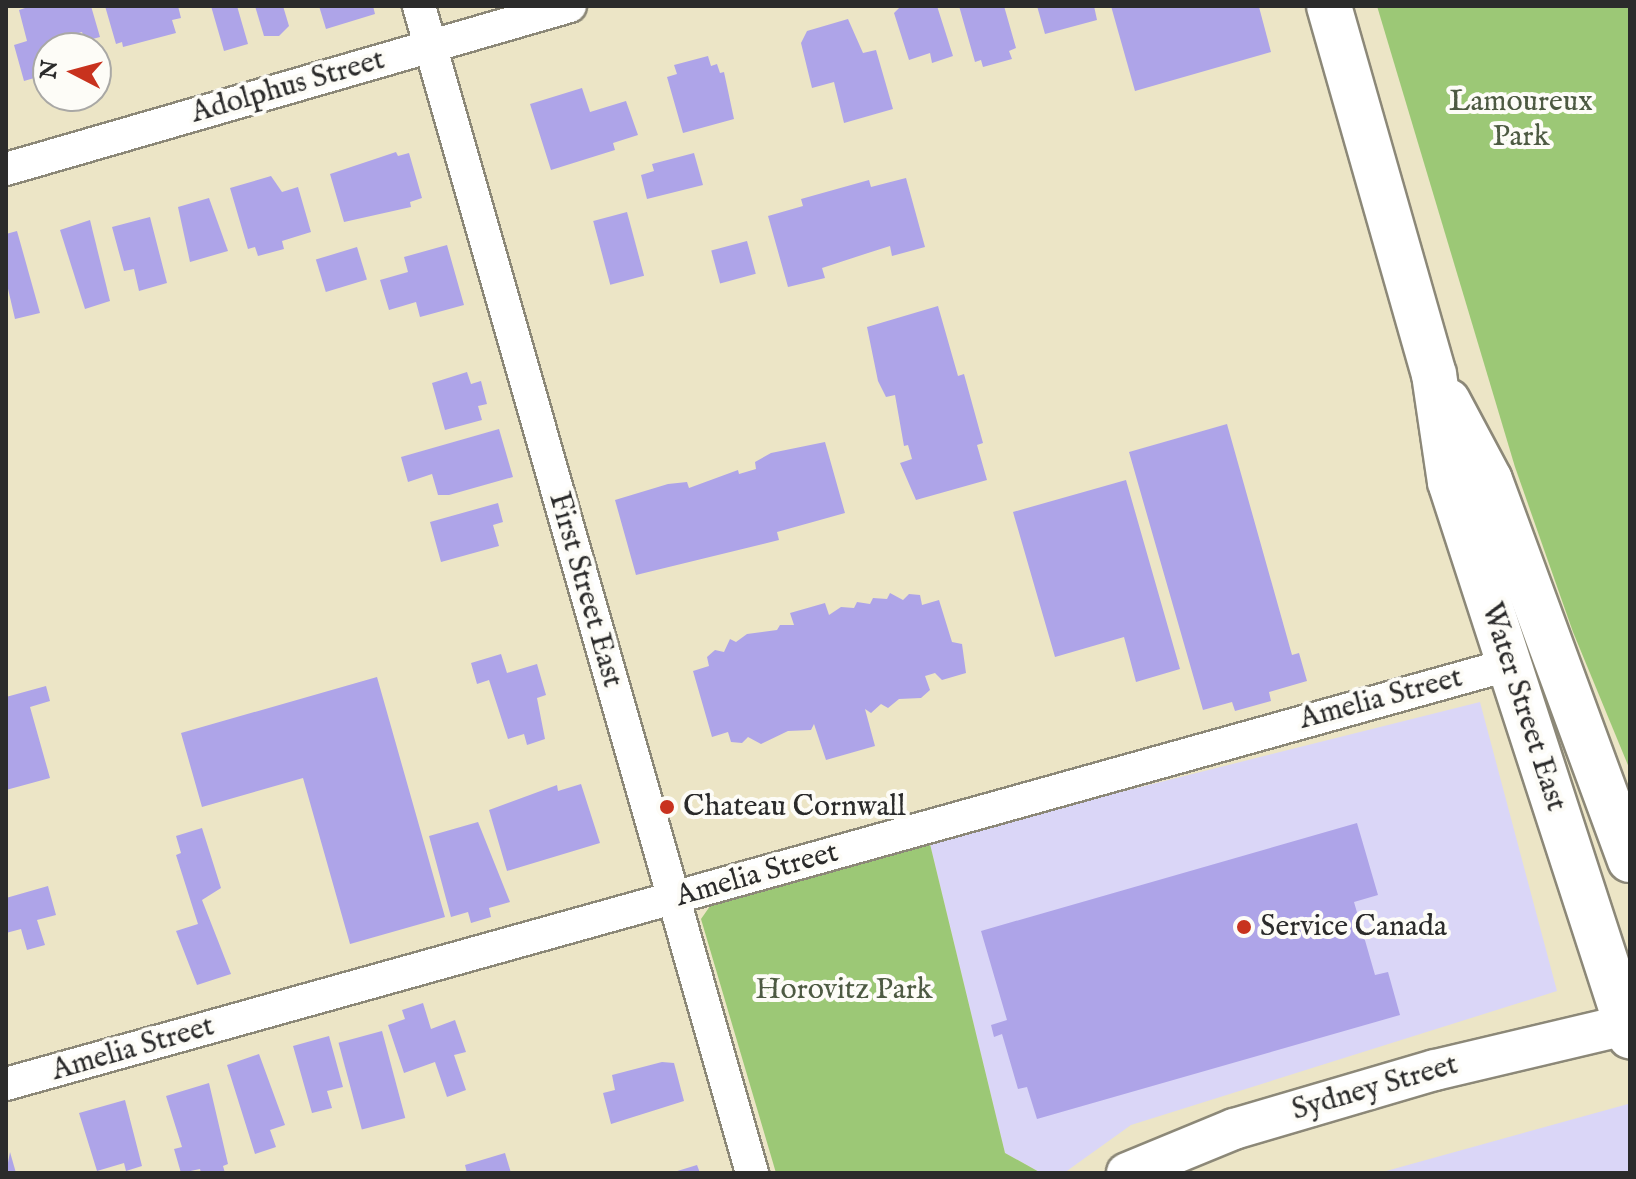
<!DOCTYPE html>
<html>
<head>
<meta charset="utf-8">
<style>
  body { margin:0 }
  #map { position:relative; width:1636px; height:1179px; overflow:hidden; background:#ece5c6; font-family:"IM FELL English",serif }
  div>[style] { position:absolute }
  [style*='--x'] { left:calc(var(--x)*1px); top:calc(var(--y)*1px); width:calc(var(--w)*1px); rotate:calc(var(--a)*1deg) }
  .built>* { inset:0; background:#dad6f7 }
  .green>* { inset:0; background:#9cc876 }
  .building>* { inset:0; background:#aea4e8; transform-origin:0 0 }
  .roads { filter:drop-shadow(2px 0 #8c8878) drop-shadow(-2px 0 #8c8878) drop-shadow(0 2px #8c8878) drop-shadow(0 -2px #8c8878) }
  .minor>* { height:32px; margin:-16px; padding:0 16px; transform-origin:16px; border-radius:16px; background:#fff }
  .tertiary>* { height:40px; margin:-20px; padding:0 20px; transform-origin:20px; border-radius:20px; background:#fff }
  .primary>* { height:44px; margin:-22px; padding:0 22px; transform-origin:22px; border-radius:22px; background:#fff }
  .dots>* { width:22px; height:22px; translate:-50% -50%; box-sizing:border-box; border:4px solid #fdfcf7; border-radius:50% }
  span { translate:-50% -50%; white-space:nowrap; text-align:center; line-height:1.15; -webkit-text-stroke:8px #fdfcf7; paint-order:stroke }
  .street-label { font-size:30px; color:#2b2b2b }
  .park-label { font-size:30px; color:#4d5a42 }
  .poi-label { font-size:30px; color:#2b2b2b }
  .left { translate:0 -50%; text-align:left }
  .frame { position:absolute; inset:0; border:8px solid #2b2b2b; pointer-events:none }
  .north { position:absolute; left:32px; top:32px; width:80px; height:80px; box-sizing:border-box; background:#fdfcf7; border:2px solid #a9a8a5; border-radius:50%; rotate:276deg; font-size:22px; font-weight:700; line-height:32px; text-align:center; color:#2b2b2b }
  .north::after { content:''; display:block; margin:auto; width:28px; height:36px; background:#c8321e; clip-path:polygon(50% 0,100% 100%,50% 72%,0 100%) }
</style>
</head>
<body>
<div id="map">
  <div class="built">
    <i style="clip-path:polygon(1480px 702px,1557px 991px,1131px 1125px,1064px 1173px,1041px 1173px,1005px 1153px,929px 840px)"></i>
    <i style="clip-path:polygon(1628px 1104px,1630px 1173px,1379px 1173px)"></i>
  </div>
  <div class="green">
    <i style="clip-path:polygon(1377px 6px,1630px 6px,1630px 770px,1573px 632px,1515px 467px)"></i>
    <i style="clip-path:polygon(929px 840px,1005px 1153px,1041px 1173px,776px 1173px,701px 919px,715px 899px)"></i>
  </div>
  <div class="building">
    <i style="clip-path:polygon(31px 6px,91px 6px,100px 37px,85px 41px,82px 32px,69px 36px,72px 48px,48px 48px,48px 74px,24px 81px,14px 45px,27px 41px,19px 10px)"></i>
    <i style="clip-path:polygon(105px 6px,178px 6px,181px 18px,172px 20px,176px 33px,123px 47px,122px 42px,116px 44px)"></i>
    <i style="clip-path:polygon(211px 6px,237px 6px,248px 44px,224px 51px)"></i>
    <i style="clip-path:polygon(255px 6px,283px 6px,289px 26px,279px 36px,264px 36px)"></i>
    <i style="clip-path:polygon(319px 6px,373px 6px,375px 14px,326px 29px)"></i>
    <i style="clip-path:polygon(901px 6px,937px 6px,953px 56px,932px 63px,930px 53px,909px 60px,894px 13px)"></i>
    <i style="clip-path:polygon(959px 6px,1004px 6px,1016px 48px,1009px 51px,1012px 59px,983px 67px,981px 60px,975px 62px)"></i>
    <i style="clip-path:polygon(1037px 6px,1094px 6px,1097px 20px,1045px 34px)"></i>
    <i style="clip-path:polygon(1111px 6px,1254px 6px,1259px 7px,1271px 52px,1135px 91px)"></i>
    <i style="clip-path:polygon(848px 19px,863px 53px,876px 50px,893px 109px,844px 123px,834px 82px,812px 88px,801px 43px,807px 31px)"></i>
    <i style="clip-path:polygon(708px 56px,711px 66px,717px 64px,720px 73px,724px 72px,734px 119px,683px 133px,667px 77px,677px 74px,674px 65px)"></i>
    <i style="clip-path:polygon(582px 88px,590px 112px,626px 101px,638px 135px,613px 143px,615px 150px,551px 170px,530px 104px)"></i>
    <i style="clip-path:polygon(396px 152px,398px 156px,409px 153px,422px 198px,410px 202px,411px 207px,344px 222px,330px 174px)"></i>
    <i style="clip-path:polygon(694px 153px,703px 185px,647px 199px,641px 175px,654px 171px,652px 164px)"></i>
    <i style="clip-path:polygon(271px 176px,282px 192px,298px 187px,311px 232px,282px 241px,284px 249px,258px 256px,255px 247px,248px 249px,230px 188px)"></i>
    <i style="clip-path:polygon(906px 178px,925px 247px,892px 256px,890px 246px,868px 253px,822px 268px,825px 278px,788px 287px,768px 216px,803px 206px,801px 199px,869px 180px,871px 187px)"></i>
    <i style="clip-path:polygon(209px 198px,228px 251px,190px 262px,178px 207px)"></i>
    <i style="left:627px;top:212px;width:66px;height:35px;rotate:75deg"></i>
    <i style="clip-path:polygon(150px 217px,167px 283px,139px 291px,134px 269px,124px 271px,112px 227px)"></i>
    <i style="clip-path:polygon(90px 220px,110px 301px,85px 309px,60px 230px)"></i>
    <i style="clip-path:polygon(17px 231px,40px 313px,15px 319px,6px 280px,6px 234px)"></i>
    <i style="left:747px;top:241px;width:34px;height:37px;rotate:75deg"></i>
    <i style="clip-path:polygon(447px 245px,464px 305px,420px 317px,416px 302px,389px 310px,380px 280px,408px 272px,404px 257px)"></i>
    <i style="left:357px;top:247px;width:34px;height:43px;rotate:73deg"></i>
    <i style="clip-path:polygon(938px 306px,958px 376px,964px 374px,983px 443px,977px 445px,987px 480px,916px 500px,900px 463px,912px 459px,908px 445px,904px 446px,895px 395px,886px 397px,878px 381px,867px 327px)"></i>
    <i style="clip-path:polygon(467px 372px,471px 384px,481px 381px,487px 404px,478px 406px,482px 420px,445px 430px,432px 383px)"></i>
    <i style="clip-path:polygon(1227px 424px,1292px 655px,1299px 653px,1307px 681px,1269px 692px,1271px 701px,1235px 711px,1232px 702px,1203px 710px,1129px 452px)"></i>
    <i style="clip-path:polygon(499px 429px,513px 477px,449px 495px,438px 495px,432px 474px,408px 482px,401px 457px)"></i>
    <i style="clip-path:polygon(825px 442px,845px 513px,777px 532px,779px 540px,636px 575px,615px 500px,668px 484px,687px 482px,689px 488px,738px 470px,739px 474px,756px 469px,755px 462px,771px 453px)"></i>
    <i style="clip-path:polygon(1126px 480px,1180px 669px,1136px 682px,1124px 637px,1055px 657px,1013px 512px)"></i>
    <i style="clip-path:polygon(498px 503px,503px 522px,493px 525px,499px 546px,441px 562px,430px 522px)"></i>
    <i style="clip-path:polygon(890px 593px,903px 600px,909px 594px,920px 595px,922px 605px,939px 600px,952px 642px,962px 644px,966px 673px,942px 680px,935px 673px,925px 676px,930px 690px,921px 698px,899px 699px,888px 708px,881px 704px,871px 713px,865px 709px,875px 746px,826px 760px,814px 724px,811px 730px,788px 731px,761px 744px,748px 737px,742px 743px,731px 742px,728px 732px,712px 737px,693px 671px,709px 666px,707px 657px,715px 650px,724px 652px,730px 639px,736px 642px,747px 634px,777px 630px,780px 625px,794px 625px,790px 613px,825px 603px,829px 615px,841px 607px,854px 608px,857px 602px,870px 604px,873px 598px,887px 599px)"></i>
    <i style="clip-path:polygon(501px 654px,507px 673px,537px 664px,546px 695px,537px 698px,545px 739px,527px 745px,524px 734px,508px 739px,489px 680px,477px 684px,471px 663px)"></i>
    <i style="clip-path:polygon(377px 677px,445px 917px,350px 944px,303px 778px,202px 807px,181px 733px)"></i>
    <i style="clip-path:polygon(46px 686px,50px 701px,30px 707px,50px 778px,6px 790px,6px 697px)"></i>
    <i style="clip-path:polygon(581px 784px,600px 843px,507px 871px,489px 810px,557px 785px,558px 791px)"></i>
    <i style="clip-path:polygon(478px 822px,510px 902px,489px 908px,491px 917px,471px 923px,468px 912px,451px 917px,429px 836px)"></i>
    <i style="clip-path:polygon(1357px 823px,1378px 895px,1354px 902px,1375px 975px,1388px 972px,1400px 1015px,1037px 1119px,1027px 1087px,1018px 1089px,1002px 1034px,994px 1037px,991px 1025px,1007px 1020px,981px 931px)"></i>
    <i style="clip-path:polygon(202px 828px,221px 888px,202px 900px,231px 974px,197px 985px,176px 931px,198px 924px,176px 855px,181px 853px,176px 836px)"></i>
    <i style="clip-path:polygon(48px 886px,56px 915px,37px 920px,45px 945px,27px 950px,21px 929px,6px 933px,6px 898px)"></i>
    <i style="clip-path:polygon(423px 1003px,431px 1029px,455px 1020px,466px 1052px,454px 1055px,466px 1090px,447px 1097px,435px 1062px,404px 1073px,388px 1025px,405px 1019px,402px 1010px)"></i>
    <i style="left:382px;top:1031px;width:90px;height:45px;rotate:75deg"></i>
    <i style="clip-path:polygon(329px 1036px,343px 1087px,327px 1091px,332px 1108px,312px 1113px,293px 1046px)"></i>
    <i style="clip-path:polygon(259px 1054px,285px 1125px,270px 1130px,276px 1147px,255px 1154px,227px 1065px)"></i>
    <i style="clip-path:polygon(662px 1062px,674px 1063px,684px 1101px,611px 1124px,603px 1093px,615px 1090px,612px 1075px)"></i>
    <i style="clip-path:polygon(209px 1083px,228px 1164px,223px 1166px,225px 1173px,201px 1173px,200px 1169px,181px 1173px,174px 1149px,182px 1147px,166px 1096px)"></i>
    <i style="clip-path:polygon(125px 1100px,142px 1166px,126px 1171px,124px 1163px,97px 1171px,79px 1113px)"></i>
    <i style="clip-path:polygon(10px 1152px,16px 1173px,6px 1173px)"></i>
    <i style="clip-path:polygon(505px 1153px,511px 1173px,467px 1173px,465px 1165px)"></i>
    <i style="clip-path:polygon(697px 1165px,700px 1173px,674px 1173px,674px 1172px)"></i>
  </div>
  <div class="roads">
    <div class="minor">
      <i style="--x:419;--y:6;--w:1214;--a:74.07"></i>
      <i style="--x:6;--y:169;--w:587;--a:-16.12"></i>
      <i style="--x:6;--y:1084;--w:1559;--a:-15.59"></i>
    </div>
    <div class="tertiary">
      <i style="--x:1127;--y:1173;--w:116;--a:-22.4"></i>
      <i style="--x:1234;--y:1129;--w:209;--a:-16.4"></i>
      <i style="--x:1435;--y:1070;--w:200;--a:-13.3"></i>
    </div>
    <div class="primary">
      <i style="--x:1329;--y:6;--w:383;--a:74.1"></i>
      <i style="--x:1434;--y:374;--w:109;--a:81.6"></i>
      <i style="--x:1450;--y:482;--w:583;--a:72"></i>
      <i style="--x:1448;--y:401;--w:89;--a:62"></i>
      <i style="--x:1490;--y:480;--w:405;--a:69.8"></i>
    </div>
  </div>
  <div class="dots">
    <i style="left:667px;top:807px;background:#c8321e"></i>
    <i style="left:1244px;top:927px;background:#c8321e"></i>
  </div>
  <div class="street-label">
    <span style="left:288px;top:87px;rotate:-16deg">Adolphus Street</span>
    <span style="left:585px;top:590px;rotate:74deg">First Street East</span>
    <span style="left:1381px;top:699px;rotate:-15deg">Amelia Street</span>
    <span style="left:1523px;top:707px;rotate:72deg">Water Street East</span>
    <span style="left:757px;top:875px;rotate:-16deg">Amelia Street</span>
    <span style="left:133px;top:1049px;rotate:-16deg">Amelia Street</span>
    <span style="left:1375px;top:1088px;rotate:-16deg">Sydney Street</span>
  </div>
  <div class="park-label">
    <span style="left:1521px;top:119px">Lamoureux<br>Park</span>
    <span style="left:844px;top:990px">Horovitz Park</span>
  </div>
  <div class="poi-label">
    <span class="left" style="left:683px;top:807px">Chateau Cornwall</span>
    <span class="left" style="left:1260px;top:927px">Service Canada</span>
  </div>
  <div class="frame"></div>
  <div class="north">N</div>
</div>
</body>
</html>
